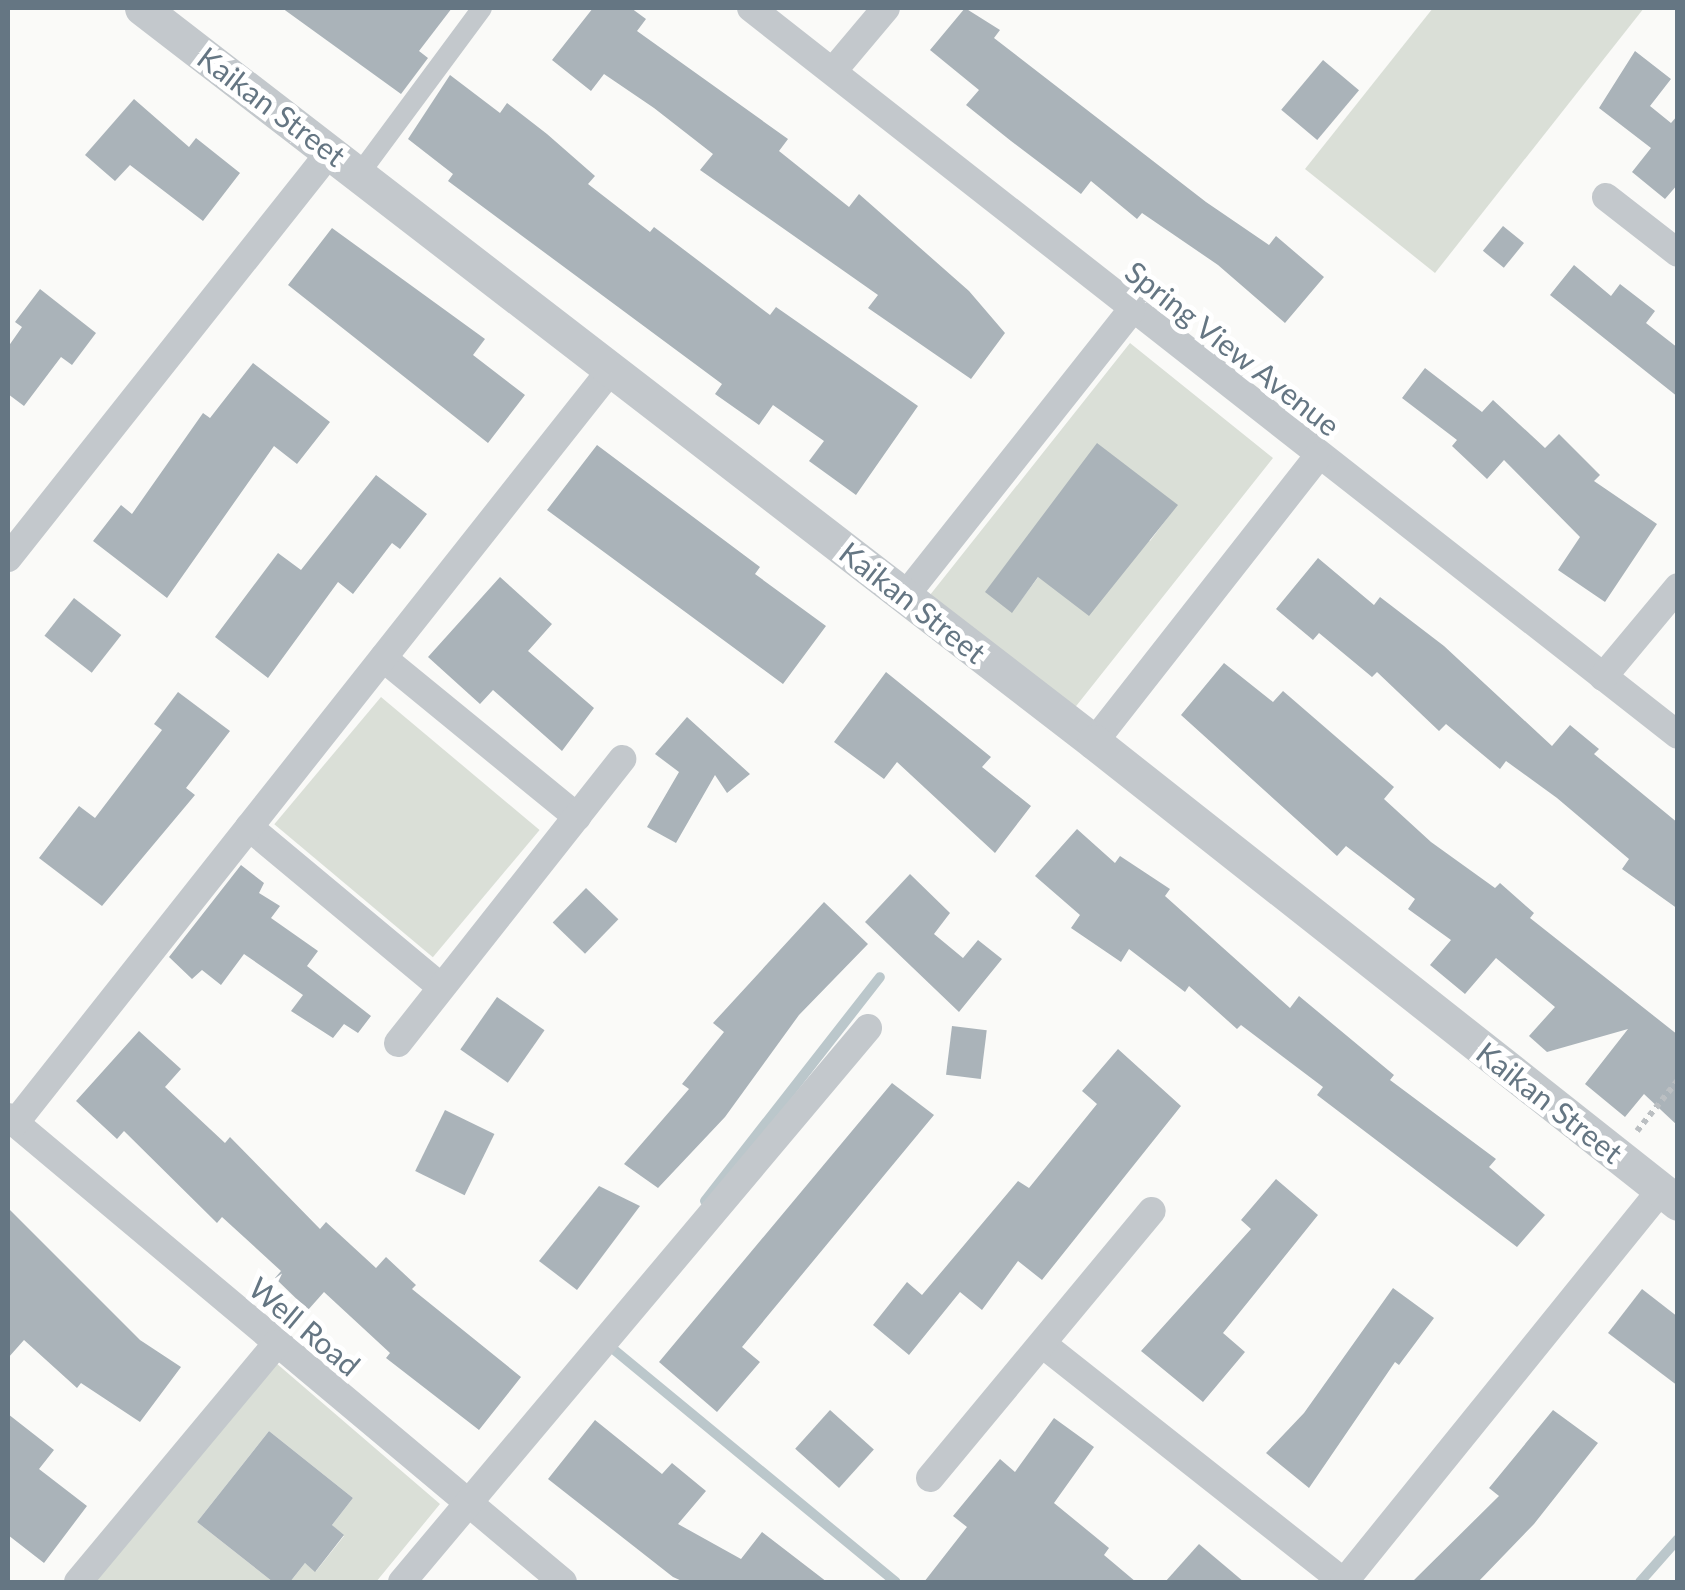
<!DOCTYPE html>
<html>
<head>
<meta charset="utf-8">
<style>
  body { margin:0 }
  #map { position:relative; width:1685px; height:1590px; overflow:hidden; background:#fafaf8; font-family:Lato,sans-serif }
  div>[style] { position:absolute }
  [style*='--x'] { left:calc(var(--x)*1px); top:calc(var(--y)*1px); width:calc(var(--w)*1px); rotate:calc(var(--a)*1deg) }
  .green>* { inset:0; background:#dadfd7; transform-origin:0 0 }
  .stream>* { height:10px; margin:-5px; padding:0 5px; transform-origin:5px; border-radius:5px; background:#bbc7cb }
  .building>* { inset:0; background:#aab3b9; transform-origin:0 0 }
  .path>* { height:6px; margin-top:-3px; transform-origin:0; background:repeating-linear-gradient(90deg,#bbbfc2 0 5px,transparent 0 10px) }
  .pedestrian>* { height:20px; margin:-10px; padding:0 10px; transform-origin:10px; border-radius:10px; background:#c3c8cc }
  .minor>* { height:28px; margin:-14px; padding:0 14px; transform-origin:14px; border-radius:14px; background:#c3c8cc }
  .tertiary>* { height:35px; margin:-17.5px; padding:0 17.5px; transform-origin:17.5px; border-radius:17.5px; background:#c3c8cc }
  span { translate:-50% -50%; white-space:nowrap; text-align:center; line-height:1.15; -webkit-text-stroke:10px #fff; paint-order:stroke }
  .street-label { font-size:30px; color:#657683 }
  .frame { position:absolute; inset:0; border:10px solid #657683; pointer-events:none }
</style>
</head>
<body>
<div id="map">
  <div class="green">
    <i style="clip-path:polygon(1433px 8px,1644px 8px,1435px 273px,1305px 169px)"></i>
    <i style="clip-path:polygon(evenodd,1130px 343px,1273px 458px,1073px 710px,930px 595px,1130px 343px,1097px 444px,1177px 505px,1150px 541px,1096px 500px,1012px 612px,1097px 444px)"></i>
    <i style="left:381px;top:697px;width:207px;height:166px;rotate:40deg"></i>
    <i style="clip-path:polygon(276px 1363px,440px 1504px,376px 1582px,290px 1582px,305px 1563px,316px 1571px,344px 1536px,332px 1525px,353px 1498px,269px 1431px,197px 1522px,273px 1582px,95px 1582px)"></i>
  </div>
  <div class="stream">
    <i style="--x:705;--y:1201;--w:284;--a:-52"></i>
    <i style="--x:607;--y:1344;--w:374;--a:39.5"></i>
    <i style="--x:1640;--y:1582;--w:57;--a:-48.5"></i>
  </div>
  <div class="building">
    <i style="clip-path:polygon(282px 8px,452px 8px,419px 51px,428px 58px,401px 94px)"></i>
    <i style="clip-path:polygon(593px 8px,631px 8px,646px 19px,637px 31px,788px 139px,779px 151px,849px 207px,859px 194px,969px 291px,1005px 333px,971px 379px,868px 308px,878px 295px,700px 170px,713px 154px,654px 108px,604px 74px,591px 91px,552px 60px)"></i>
    <i style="clip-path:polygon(965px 8px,1000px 30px,994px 38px,1206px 202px,1269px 245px,1276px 236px,1324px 277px,1285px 323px,1218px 265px,1142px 213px,1137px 219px,1091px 181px,1081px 194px,1011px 141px,966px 105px,979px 90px,930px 50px)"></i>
    <i style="clip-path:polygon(1635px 51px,1671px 79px,1650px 106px,1671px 123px,1678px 115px,1678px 184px,1665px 199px,1632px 172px,1651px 148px,1599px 108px)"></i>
    <i style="left:1323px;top:60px;width:47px;height:65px;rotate:40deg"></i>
    <i style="clip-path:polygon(450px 75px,500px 113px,507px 103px,547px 134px,595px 176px,588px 184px,650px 232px,654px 227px,770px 315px,776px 307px,918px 406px,856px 495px,809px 461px,824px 441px,773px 405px,759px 425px,715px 394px,722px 384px,448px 181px,453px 174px,408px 139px)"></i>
    <i style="clip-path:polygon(134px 99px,189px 147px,196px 138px,240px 173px,203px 221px,130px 165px,115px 181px,85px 155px)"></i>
    <i style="left:1503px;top:226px;width:27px;height:32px;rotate:39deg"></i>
    <i style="clip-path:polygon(332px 228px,485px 339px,473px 355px,525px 395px,488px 443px,288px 285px)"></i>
    <i style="clip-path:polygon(1574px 265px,1611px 296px,1620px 284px,1655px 311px,1646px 323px,1678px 348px,1678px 397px,1550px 295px)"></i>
    <i style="clip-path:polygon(40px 289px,96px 333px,72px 365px,61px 357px,24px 406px,8px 394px,8px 347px,22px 327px,15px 322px)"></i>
    <i style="clip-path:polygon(253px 363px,330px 422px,297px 464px,274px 446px,167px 598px,93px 541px,121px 505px,132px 514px,203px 413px,210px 418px)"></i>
    <i style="clip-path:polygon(1425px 368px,1482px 412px,1493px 400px,1545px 448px,1559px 434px,1600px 475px,1594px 481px,1657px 524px,1605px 602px,1558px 570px,1580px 537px,1504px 460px,1487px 479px,1452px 446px,1457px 440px,1402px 398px)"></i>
    <i style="clip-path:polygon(1097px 443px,1178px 505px,1089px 616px,1038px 577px,1012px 613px,985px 592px)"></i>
    <i style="clip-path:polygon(597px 445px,760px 567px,755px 574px,826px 626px,783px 684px,547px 510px)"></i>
    <i style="clip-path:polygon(376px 475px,427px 514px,400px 549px,392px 543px,353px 594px,338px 582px,268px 678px,215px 637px,278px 553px,301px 570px)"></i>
    <i style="clip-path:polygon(1318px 558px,1374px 605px,1380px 597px,1444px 646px,1552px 746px,1570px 725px,1599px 749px,1594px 754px,1678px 823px,1678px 909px,1622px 869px,1629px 859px,1557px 798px,1506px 761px,1500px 769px,1446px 724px,1439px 731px,1377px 672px,1372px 677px,1319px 633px,1313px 640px,1276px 609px)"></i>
    <i style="clip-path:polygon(500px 577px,552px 624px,528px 651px,594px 708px,562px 751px,493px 690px,480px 704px,428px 657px)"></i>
    <i style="left:74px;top:598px;width:60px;height:48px;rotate:38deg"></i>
    <i style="clip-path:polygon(1224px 663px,1273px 702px,1283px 691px,1394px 787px,1384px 799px,1431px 842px,1495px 888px,1500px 883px,1534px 913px,1530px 918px,1678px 1035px,1678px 1126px,1644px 1094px,1625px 1117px,1585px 1084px,1628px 1029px,1547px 1052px,1529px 1036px,1555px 1007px,1496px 958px,1465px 994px,1430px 965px,1451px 940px,1408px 909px,1415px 899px,1346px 846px,1337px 856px,1181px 715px)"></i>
    <i style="clip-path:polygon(886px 672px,991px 757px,982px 767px,1031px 806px,995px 853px,897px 762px,884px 779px,834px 742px)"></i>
    <i style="clip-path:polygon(178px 692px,230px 731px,186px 788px,195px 795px,102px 906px,39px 858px,79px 806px,95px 818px,162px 730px,154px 724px)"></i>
    <i style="clip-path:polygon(687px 717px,750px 774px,727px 793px,715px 775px,676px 843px,647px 827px,679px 772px,655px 754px)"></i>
    <i style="clip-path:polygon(1077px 829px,1115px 863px,1120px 856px,1170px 889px,1165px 896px,1290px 1008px,1299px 996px,1394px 1075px,1390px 1080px,1496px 1159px,1489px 1167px,1545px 1215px,1517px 1247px,1317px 1095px,1323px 1087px,1241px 1025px,1237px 1029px,1189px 986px,1185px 992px,1129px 949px,1121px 962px,1071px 928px,1080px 915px,1035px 876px)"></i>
    <i style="clip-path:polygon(241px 865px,264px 883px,259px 893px,280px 906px,271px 918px,318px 951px,307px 966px,371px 1016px,358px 1033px,344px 1024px,333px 1038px,291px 1011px,303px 995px,244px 954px,221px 985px,202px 970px,192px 979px,169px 957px)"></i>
    <i style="clip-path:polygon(910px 874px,950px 913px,934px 934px,963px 958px,978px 940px,1002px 959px,959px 1012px,865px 922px)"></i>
    <i style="left:586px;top:888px;width:45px;height:48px;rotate:44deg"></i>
    <i style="clip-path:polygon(824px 902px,868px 944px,799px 1015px,725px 1117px,658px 1188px,624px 1164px,689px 1089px,682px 1084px,724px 1032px,713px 1023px)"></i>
    <i style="left:497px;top:997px;width:58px;height:64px;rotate:35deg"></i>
    <i style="left:952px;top:1026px;width:35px;height:49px;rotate:7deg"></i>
    <i style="clip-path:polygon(139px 1031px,181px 1069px,165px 1087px,225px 1143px,230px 1137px,320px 1229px,326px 1222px,376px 1268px,386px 1257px,416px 1285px,412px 1289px,521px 1377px,479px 1430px,386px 1358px,390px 1353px,324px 1292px,308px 1310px,275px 1278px,281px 1271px,222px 1217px,217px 1223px,124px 1131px,117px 1139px,76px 1101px)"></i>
    <i style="clip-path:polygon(1118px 1049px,1181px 1106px,1042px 1280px,1018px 1261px,982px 1310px,960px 1292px,909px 1355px,873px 1325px,907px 1282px,922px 1295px,1018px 1181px,1029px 1188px,1097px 1104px,1082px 1091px)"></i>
    <i style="clip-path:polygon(892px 1083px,934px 1115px,742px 1347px,760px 1362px,717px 1412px,659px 1362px)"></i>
    <i style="left:445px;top:1110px;width:55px;height:68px;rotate:26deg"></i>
    <i style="clip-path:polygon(1276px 1179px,1318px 1215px,1223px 1333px,1245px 1352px,1203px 1402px,1141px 1351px,1251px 1229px,1241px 1220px)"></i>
    <i style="clip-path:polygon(599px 1186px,640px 1206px,577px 1290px,539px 1261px)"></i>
    <i style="clip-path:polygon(8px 1208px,140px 1340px,181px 1367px,140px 1422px,81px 1383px,77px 1388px,24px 1340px,8px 1358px)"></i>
    <i style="clip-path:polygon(1393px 1288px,1434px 1318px,1399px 1365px,1395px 1362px,1309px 1488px,1266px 1453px,1304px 1413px)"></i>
    <i style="clip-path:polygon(1642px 1289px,1678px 1317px,1678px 1386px,1608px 1333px)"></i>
    <i style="left:830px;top:1410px;width:59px;height:52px;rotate:42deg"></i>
    <i style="clip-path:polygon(1553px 1410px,1598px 1443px,1534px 1524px,1478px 1582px,1412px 1582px,1499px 1496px,1489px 1488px)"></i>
    <i style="clip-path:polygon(8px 1414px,54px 1450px,39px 1469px,87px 1506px,44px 1563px,8px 1535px)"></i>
    <i style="clip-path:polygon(1054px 1418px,1094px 1447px,1054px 1503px,1109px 1548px,1104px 1555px,1136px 1582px,924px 1582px,967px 1527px,953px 1516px,1000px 1459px,1015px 1472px)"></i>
    <i style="clip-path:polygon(595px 1420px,662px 1474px,672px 1463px,706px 1491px,678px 1524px,741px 1559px,762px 1532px,827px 1582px,684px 1582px,673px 1577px,548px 1479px)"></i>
    <i style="clip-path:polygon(269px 1431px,353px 1498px,332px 1525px,344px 1535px,315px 1572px,305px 1563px,290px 1582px,273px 1582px,197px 1522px)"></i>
    <i style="clip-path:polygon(1199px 1544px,1244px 1582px,1165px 1582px)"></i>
  </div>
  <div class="path">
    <i style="--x:1637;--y:1131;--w:65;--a:-51.2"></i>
  </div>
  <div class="pedestrian">
    <i style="--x:360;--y:173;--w:205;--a:-53.5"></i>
  </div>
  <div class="minor">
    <i style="--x:751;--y:8;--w:1178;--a:38.11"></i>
    <i style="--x:833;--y:71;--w:82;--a:-49.9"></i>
    <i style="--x:1606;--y:197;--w:91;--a:37.9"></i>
    <i style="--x:8;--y:558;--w:518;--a:-51.58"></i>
    <i style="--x:905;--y:596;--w:364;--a:-51.6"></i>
    <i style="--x:383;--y:658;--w:251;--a:39.3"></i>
    <i style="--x:1603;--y:677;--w:117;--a:-50.2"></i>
    <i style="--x:1094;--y:742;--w:363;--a:-51.9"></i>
    <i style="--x:249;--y:827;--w:250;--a:39.8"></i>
    <i style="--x:398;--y:1043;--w:362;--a:-51.7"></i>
    <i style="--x:8;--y:1117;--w:724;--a:39.96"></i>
    <i style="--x:15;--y:1123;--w:959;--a:-51.65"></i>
    <i style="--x:1045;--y:1346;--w:381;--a:38.3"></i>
    <i style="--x:930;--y:1478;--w:347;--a:-50.3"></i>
    <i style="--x:78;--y:1582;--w:310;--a:-50.2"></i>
    <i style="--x:402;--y:1582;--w:724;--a:-49.93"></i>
    <i style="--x:1344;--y:1582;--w:504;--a:-51.04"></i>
  </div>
  <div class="tertiary">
    <i style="--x:142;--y:8;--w:1202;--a:37.63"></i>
    <i style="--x:1094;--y:742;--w:744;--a:38.29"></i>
  </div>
  <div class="street-label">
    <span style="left:272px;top:106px;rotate:37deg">Kaikan Street</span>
    <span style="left:1233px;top:348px;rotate:38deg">Spring View Avenue</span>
    <span style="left:913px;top:602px;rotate:38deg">Kaikan Street</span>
    <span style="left:1550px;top:1102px;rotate:38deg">Kaikan Street</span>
    <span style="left:305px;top:1326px;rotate:40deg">Well Road</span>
  </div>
  <div class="frame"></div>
</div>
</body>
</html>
